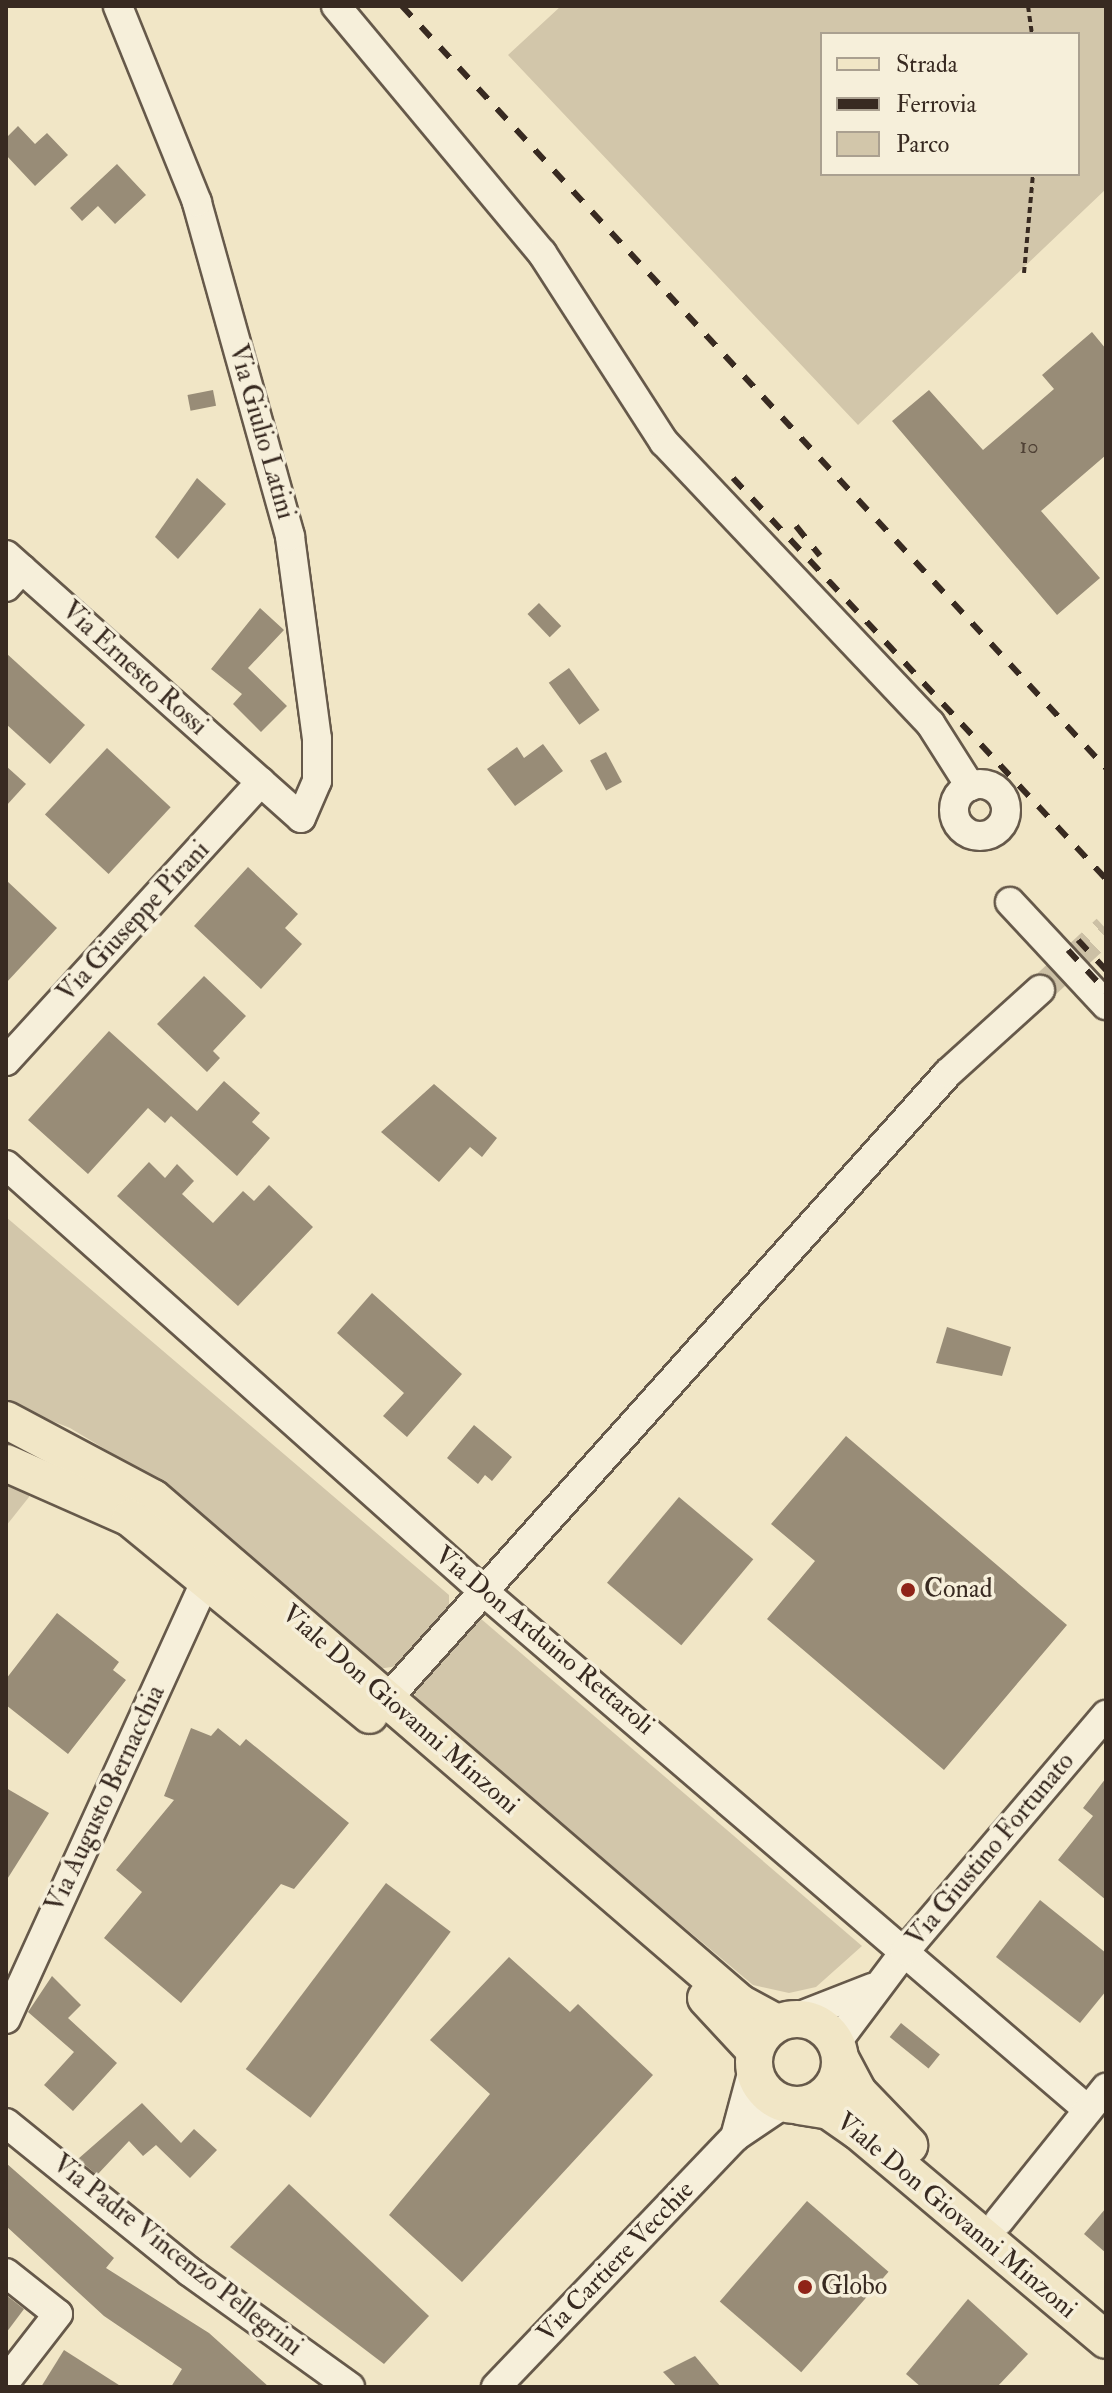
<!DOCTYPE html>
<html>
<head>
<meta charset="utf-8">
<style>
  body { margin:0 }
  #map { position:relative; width:1112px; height:2393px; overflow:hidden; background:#f1e6c6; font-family:"IM FELL Double Pica",serif }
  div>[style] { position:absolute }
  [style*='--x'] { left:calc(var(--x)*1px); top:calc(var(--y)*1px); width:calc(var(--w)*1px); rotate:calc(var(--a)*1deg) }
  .green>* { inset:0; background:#d2c6aa }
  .building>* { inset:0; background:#988c77; transform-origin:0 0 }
  .minor-tunnel>* { height:28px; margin-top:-14px; transform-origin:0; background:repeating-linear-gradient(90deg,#ccc0a5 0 28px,transparent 0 42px) }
  .path>* { height:4px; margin-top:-2px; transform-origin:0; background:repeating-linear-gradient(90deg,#382a21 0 6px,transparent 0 10px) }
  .roads { filter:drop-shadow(2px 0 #66594a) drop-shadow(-2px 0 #66594a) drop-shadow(0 2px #66594a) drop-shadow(0 -2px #66594a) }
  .minor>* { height:28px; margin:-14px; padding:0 14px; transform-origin:14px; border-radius:14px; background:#f6efda }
  .minor>.ring { margin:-14px; padding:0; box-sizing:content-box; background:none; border:28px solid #f6efda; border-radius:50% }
  .major>* { height:36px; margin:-18px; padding:0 18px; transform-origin:18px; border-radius:18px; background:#f1e6c6 }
  .major>.ring { margin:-18px; padding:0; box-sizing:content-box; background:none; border:36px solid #f1e6c6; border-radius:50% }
  .rail>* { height:6px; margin-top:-3px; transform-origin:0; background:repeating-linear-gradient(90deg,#382a21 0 14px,transparent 0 28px) }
  .dots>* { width:22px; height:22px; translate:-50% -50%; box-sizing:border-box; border:4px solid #f6efda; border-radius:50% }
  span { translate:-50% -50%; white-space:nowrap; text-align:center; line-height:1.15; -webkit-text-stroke:7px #f6efda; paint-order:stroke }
  .number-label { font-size:22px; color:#504236 }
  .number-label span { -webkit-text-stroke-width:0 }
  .street-label { font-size:26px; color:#382a21 }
  .poi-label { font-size:26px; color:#382a21 }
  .left { translate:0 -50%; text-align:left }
  .frame { position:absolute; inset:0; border:8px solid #382a21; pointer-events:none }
  .legend { position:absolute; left:820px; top:32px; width:260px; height:144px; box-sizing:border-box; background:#f6efda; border:2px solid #aaa090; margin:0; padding:10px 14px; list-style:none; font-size:24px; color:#382a21 }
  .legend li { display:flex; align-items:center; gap:16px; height:40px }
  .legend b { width:40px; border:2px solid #aaa090 }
</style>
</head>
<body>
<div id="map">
  <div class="green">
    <i style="clip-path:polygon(evenodd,561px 6px,1106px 6px,1106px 189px,858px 425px,508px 55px,561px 6px,822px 34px,1078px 34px,1078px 174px,822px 174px,822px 34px)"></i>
    <i style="clip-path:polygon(6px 1217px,449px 1595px,449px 1609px,398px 1666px,378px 1669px,148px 1475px,70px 1428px,6px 1403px)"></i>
    <i style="clip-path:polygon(6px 1470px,29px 1484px,29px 1497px,6px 1526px)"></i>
    <i style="clip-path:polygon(480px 1618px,862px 1946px,816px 1987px,789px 1993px,753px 1985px,417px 1703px,414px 1690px)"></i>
  </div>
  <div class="building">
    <i style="clip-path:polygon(18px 126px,35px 144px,47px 133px,68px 155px,35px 186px,6px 155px,6px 138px)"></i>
    <i style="clip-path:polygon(117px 164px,146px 195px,115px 224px,98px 206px,82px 221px,70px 208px)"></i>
    <i style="clip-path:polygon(1092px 332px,1106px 349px,1106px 455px,1041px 511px,1100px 578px,1057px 615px,892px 421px,929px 390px,983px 450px,1054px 389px,1042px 375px)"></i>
    <i style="left:213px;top:390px;width:16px;height:26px;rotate:79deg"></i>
    <i style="clip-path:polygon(197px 478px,226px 504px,178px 559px,155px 537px)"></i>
    <i style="left:539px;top:603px;width:32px;height:16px;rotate:46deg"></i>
    <i style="clip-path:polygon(260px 608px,284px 630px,248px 668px,287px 706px,261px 732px,233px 704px,242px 694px,211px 669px)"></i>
    <i style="clip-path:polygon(6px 653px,85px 725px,50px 764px,6px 724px)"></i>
    <i style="left:569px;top:668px;width:52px;height:25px;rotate:54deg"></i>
    <i style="clip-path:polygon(543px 744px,563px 771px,515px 806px,487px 769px,517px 747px,524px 758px)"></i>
    <i style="left:107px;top:748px;width:87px;height:91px;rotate:43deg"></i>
    <i style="left:606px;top:752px;width:34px;height:18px;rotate:62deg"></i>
    <i style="clip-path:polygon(6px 766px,26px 784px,6px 806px)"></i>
    <i style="clip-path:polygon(248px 867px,298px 914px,285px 928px,302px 944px,261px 989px,194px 926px)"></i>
    <i style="clip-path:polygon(6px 880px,57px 928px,6px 983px)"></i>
    <i style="clip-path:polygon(204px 976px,246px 1016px,213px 1051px,220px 1058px,207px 1072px,157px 1024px)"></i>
    <i style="clip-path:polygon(109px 1031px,197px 1111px,224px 1081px,260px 1113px,252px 1122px,270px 1138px,237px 1176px,171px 1116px,165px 1123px,148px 1108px,88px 1174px,28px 1120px)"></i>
    <i style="clip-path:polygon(434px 1084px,497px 1138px,482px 1157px,470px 1147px,439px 1182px,381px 1132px)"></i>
    <i style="clip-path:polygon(149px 1162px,165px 1178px,177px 1164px,194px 1181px,182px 1194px,213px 1223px,243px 1191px,254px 1201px,269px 1185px,313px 1227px,238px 1306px,117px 1196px)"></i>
    <i style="clip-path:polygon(372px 1293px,462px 1374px,407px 1437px,383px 1416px,404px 1393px,337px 1333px)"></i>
    <i style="clip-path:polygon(947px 1327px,1011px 1347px,1002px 1376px,936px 1363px)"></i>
    <i style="clip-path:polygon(474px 1425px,512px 1457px,492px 1481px,485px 1475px,478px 1484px,447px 1458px)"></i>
    <i style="clip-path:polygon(846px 1436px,1067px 1625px,944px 1770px,767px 1619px,815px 1561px,771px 1524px)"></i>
    <i style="left:679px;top:1497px;width:97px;height:112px;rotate:40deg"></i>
    <i style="clip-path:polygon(57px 1613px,119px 1662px,113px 1670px,126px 1680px,68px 1754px,6px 1705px,6px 1679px)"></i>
    <i style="clip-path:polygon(191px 1728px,211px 1736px,218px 1728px,240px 1746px,246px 1739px,349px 1823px,294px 1889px,281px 1884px,181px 2003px,104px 1938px,142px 1892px,116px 1870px,174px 1800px,164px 1796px)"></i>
    <i style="clip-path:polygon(1106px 1778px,1106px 1900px,1058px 1860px,1093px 1816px,1083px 1808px)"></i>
    <i style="clip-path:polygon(6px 1788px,49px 1813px,6px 1881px)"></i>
    <i style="left:386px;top:1883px;width:81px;height:233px;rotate:37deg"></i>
    <i style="clip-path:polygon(1040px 1900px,1106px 1953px,1106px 1991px,1080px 2023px,996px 1957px)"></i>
    <i style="clip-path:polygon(509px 1957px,570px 2012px,578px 2004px,653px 2075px,462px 2282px,389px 2215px,490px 2094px,430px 2040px)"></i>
    <i style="clip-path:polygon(52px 1976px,81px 2005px,68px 2018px,117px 2063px,73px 2111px,44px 2085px,74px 2052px,28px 2012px)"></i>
    <i style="left:901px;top:2023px;width:50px;height:18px;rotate:39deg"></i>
    <i style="clip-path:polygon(142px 2103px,181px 2143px,194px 2129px,217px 2150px,190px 2178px,156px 2145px,143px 2156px,129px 2141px,97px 2175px,78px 2159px)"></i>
    <i style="clip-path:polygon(6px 2163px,114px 2258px,106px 2268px,209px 2333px,269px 2387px,171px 2387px,182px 2369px,104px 2316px,6px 2226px)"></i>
    <i style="clip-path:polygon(289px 2184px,429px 2316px,384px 2364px,230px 2247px)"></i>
    <i style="left:807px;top:2201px;width:108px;height:133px;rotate:41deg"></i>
    <i style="clip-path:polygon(1106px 2208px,1106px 2253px,1084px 2234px)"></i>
    <i style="clip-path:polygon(6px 2295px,24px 2309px,6px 2333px)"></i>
    <i style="clip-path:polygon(968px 2299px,1028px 2354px,997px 2387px,921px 2387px,906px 2374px)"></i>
    <i style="clip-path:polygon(64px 2350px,122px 2387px,41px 2387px)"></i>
    <i style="clip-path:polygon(695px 2356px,721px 2387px,677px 2387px,663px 2372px)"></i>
  </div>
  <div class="minor-tunnel">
    <i style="--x:1040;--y:990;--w:90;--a:-42.7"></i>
  </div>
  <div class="path">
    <i style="--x:1028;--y:6;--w:28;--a:82"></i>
    <i style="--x:1024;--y:273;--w:99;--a:-84.8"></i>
  </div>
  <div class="roads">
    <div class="minor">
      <i style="--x:336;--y:6;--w:322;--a:50.2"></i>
      <i style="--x:542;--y:253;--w:225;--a:57.2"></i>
      <i style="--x:664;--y:442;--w:387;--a:46.6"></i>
      <i style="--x:930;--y:723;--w:75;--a:57.6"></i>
      <i style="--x:6;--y:555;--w:395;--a:41.7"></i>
      <i style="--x:301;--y:818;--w:40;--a:-66.6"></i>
      <i style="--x:317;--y:781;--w:42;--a:-90"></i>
      <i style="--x:317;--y:739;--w:205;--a:-97.6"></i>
      <i style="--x:290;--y:536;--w:347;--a:-105.6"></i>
      <i style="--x:197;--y:202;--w:211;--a:-112"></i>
      <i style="--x:6;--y:587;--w:24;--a:-48"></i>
      <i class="ring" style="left:954px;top:784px;width:24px;height:24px"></i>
      <i style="--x:1010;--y:902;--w:141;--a:47"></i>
      <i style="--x:6;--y:1061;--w:378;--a:-47.6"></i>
      <i style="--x:6;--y:1165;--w:640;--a:41.77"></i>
      <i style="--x:483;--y:1591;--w:797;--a:40.62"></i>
      <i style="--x:388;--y:1698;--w:839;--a:-48.14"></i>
      <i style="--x:948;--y:1073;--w:124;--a:-42.1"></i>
      <i style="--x:795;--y:2018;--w:83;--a:-21.3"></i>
      <i style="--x:6;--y:2019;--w:482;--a:-65.5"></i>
      <i style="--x:836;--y:2043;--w:115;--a:-53.1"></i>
      <i style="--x:905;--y:1951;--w:310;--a:-49.6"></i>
      <i style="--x:6;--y:2123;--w:237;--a:39"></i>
      <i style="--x:190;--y:2272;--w:197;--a:35.7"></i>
      <i style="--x:735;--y:2137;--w:73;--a:-75"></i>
      <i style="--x:999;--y:2221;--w:171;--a:-51.2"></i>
      <i style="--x:6;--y:2273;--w:66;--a:38.3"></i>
      <i style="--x:58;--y:2314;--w:85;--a:127.8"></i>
      <i style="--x:496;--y:2387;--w:346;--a:-46.3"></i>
      <i style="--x:735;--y:2137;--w:59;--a:-34"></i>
    </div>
    <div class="major">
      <i style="--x:6;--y:1420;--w:166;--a:28"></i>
      <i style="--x:153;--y:1498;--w:774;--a:40.71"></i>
      <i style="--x:740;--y:2003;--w:42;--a:28.4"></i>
      <i style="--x:6;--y:1463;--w:136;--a:23.9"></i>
      <i style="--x:130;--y:1518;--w:310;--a:39.4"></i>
      <i style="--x:706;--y:1998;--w:72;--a:47.2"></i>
      <i class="ring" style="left:754px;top:2019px;width:50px;height:50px"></i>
      <i style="--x:840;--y:2058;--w:38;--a:62"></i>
      <i style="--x:858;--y:2092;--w:74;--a:46.1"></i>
      <i style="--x:799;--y:2106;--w:30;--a:9"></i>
      <i style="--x:829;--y:2111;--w:35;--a:35"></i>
      <i style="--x:858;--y:2131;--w:324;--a:40.1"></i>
    </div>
  </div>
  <div class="rail">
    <i style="--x:402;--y:6;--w:1037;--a:47.27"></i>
    <i style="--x:733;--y:478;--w:548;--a:47.07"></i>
    <i style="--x:796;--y:526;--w:38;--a:51"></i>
    <i style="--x:1078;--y:940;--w:41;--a:47"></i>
    <i style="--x:1068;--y:950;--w:56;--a:47.2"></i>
  </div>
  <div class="dots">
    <i style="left:908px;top:1590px;background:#8f2418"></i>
    <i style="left:805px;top:2287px;background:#8f2418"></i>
  </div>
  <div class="number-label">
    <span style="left:1029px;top:447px">10</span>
  </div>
  <div class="street-label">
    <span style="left:261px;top:432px;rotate:74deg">Via Giulio Latini</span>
    <span style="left:134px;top:669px;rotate:42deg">Via Ernesto Rossi</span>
    <span style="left:134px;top:922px;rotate:-47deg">Via Giuseppe Pirani</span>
    <span style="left:544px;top:1641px;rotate:40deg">Via Don Arduino Rettaroli</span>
    <span style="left:400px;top:1710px;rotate:41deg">Viale Don Giovanni Minzoni</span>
    <span style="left:106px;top:1799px;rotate:-65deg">Via Augusto Bernacchia</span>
    <span style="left:991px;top:1850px;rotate:-50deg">Via Giustino Fortunato</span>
    <span style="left:956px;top:2216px;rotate:40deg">Viale Don Giovanni Minzoni</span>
    <span style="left:177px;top:2256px;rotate:38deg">Via Padre Vincenzo Pellegrini</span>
    <span style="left:616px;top:2262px;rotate:-46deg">Via Cartiere Vecchie</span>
  </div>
  <div class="poi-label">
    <span class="left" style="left:924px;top:1590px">Conad</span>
    <span class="left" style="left:821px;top:2287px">Globo</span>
  </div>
  <div class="frame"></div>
  <ul class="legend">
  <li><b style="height:10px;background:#f1e6c6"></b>Strada</li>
  <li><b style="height:10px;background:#382a21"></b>Ferrovia</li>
  <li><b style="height:22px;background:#d2c6aa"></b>Parco</li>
  </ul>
</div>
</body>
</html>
